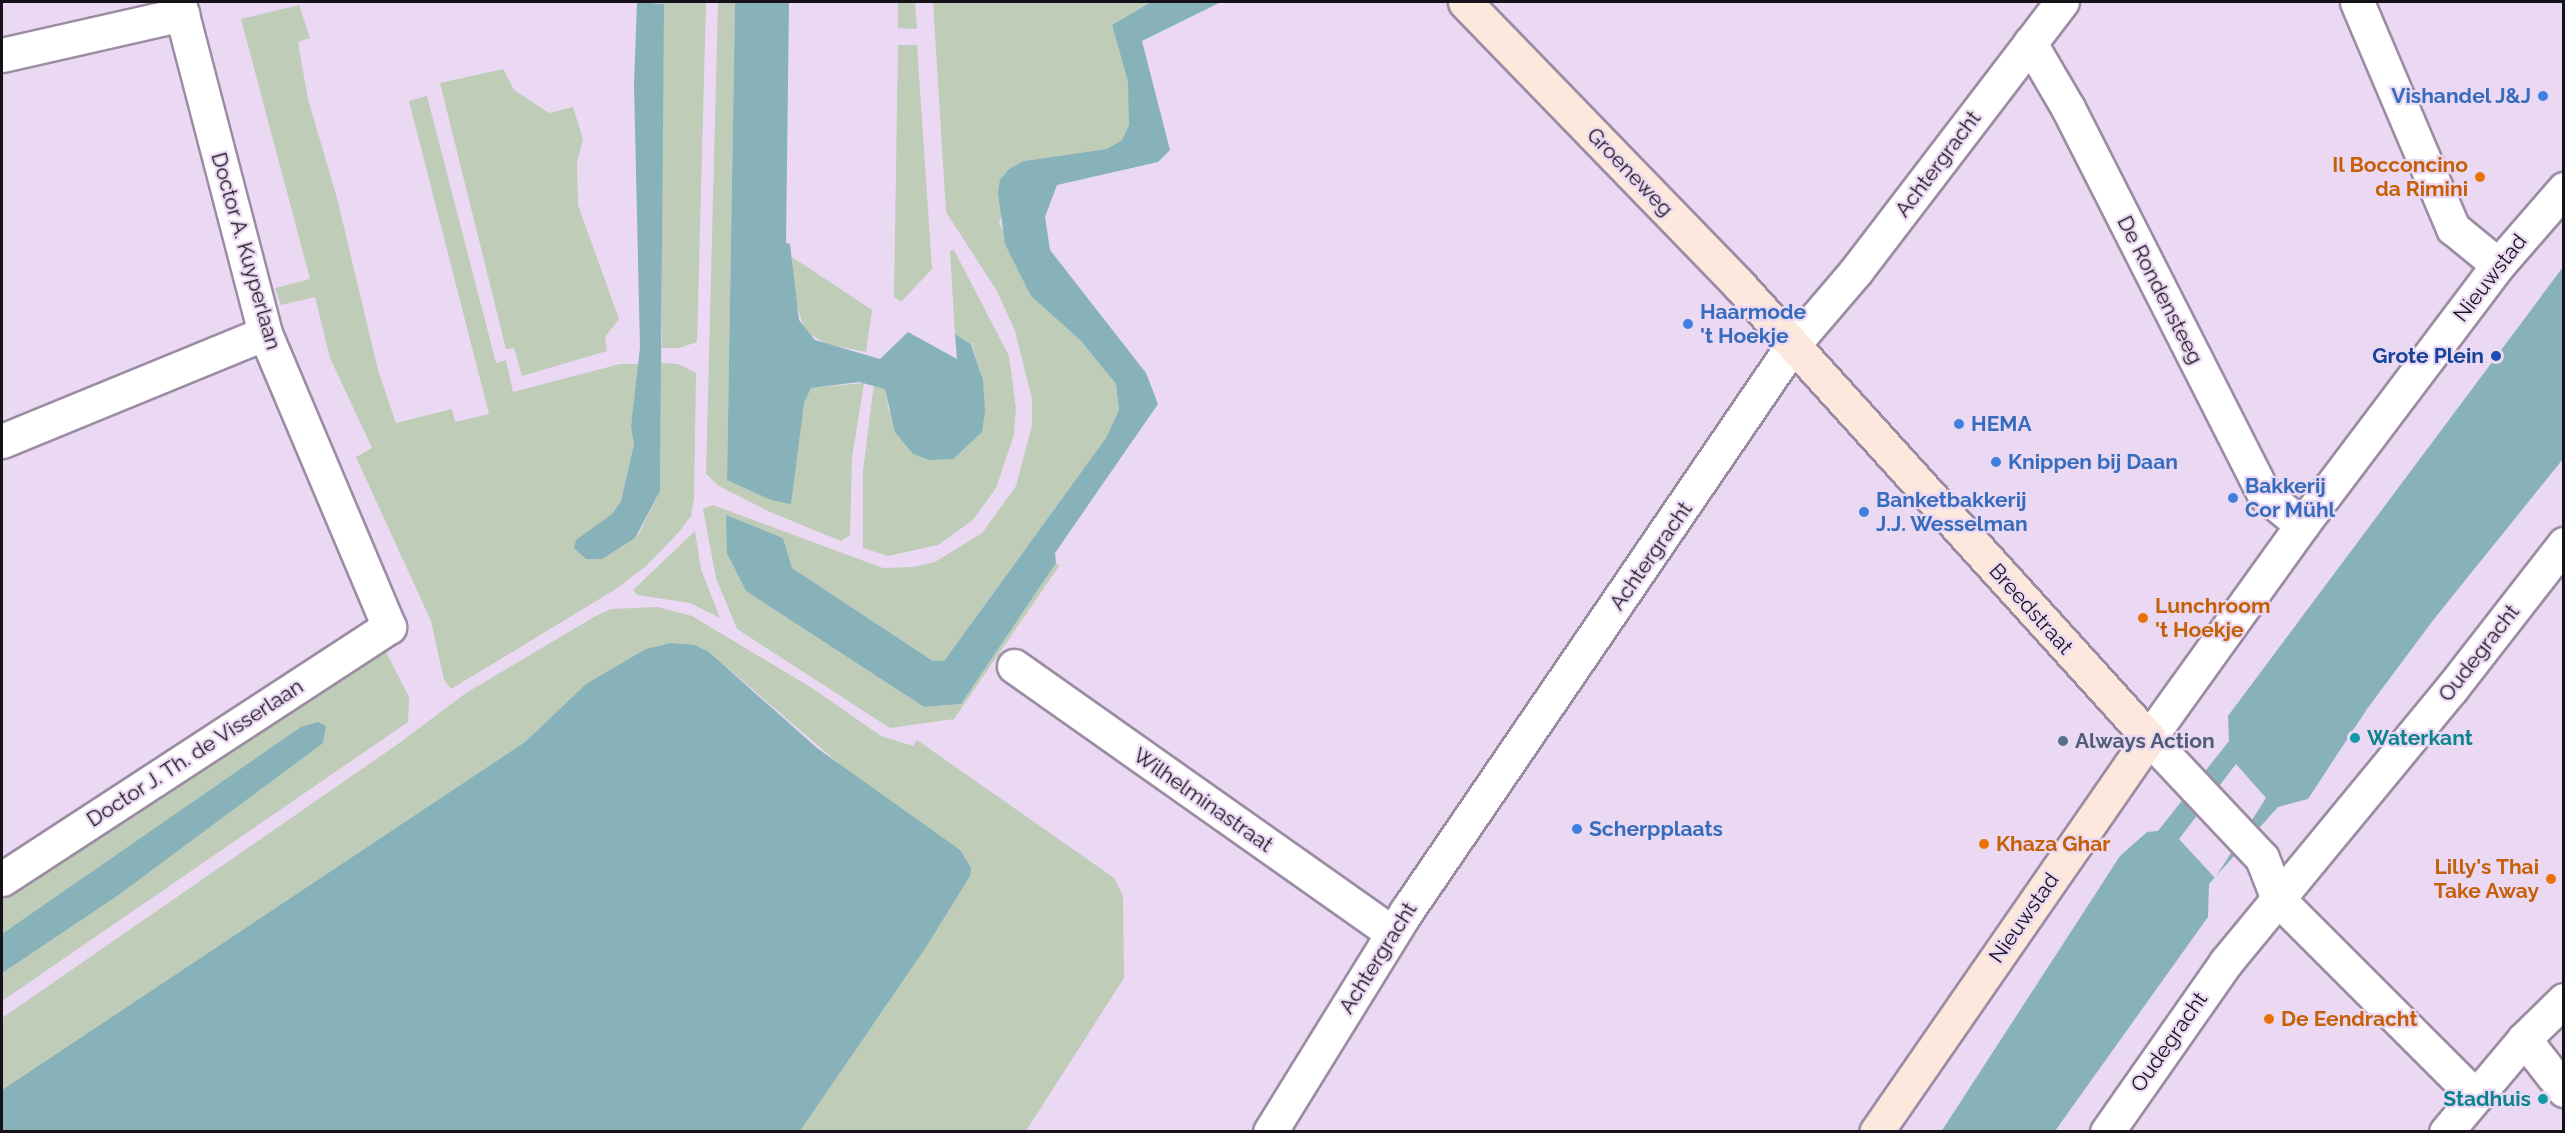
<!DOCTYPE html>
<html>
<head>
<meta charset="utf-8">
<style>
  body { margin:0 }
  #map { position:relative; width:2565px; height:1133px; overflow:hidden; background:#ebd9f3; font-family:Raleway,sans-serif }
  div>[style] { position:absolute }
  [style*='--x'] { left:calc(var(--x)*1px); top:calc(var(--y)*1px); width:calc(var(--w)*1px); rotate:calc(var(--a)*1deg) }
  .green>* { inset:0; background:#bfccb7 }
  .water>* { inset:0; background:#87b2ba }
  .pier>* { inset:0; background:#ebd9f3 }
  .roads { filter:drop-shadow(2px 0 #9c8ca3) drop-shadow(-2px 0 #9c8ca3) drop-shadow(0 2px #9c8ca3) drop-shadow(0 -2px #9c8ca3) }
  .street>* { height:33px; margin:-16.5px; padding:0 16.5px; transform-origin:16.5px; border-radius:16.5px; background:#fff }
  .secondary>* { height:33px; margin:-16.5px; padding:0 16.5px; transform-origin:16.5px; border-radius:16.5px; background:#fce8dd }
  .dots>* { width:16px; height:16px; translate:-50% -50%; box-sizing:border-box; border:3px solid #ebd9f3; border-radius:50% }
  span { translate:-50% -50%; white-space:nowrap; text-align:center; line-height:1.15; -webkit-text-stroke:4.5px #ebd9f3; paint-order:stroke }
  .shop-label { font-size:21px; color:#366cbe; font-weight:700 }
  .right { translate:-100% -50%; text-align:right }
  .left { translate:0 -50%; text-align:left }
  .street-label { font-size:21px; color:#171119 }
  .food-label { font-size:21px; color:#c56008; font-weight:700 }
  .transit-label { font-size:21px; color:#164399; font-weight:700 }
  .culture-label { font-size:21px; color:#0d838f; font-weight:700 }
  .service-label { font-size:21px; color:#4e5e75; font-weight:700 }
  .frame { position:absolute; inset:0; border:3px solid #171119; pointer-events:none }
</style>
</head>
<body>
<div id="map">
  <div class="green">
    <i style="clip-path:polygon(662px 2px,706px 2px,697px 342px,679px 348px,662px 348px)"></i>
    <i style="clip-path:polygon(718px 2px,735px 2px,727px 480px,804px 403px,811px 388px,864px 383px,852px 458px,850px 535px,841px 541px,770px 512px,719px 486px,706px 474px)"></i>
    <i style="clip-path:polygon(898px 2px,915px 2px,917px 29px,898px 28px)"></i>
    <i style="clip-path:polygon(933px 2px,1151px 2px,1112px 25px,1128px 82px,1130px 107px,1129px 125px,1122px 140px,1108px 149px,1024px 161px,999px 222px,1031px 296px,1080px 340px,1116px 384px,1119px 410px,1106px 438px,944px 661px,933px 661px,792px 568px,783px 538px,726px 516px,746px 591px,924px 707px,961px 704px,1056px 563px,1059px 566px,954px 719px,890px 728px,737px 629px,716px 578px,703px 509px,713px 505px,883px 568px,913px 567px,935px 562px,982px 533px,1016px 486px,1032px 425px,1032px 399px,1015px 331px,997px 291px,946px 212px)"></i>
    <i style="clip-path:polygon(299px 5px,310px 38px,298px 42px,308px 99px,337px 198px,378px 370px,396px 423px,452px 409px,455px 422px,489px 414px,409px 101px,427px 96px,496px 363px,506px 360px,513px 392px,620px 364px,640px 364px,631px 427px,634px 444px,621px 501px,612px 514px,576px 541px,635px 538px,639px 533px,660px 491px,661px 363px,678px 364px,696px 373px,694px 498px,691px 516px,679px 532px,646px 566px,616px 589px,451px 689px,444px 680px,431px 621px,356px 457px,372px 448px,330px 358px,315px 297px,281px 305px,275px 288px,310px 279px,241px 19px)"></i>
    <i style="clip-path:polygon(898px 45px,917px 45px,932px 269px,901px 302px,894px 297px)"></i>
    <i style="clip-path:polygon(503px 69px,514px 90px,549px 113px,573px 107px,583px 139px,577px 163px,578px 205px,619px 319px,605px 337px,607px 351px,522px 376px,514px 348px,506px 349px,440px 83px)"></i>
    <i style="clip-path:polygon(954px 250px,1009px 356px,1016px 408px,1014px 435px,996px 488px,973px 520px,938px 545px,888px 556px,863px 548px,863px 471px,874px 384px,885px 389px,889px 411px,983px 380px,972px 344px,955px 334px,950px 251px)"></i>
    <i style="clip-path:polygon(792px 257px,872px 310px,866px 352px,826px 344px,805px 331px,793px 293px)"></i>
    <i style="clip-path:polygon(695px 531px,701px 569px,720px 618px,690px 603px,637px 595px,633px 590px)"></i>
    <i style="clip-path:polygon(658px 607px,692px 616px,812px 688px,881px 736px,913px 746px,917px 740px,1114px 878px,1123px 896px,1124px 978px,1026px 1131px,800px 1131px,970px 876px,709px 652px,586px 684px,525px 742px,2px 1090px,2px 1018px,398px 744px,466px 693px,594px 617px,611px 609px)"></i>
    <i style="clip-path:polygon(382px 644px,409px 697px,408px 722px,2px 1001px,2px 894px)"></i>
  </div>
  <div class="water">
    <i style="clip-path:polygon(637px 2px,664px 4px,660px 491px,635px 538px,602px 559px,586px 559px,574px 548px,576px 540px,612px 514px,621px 501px,634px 444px,631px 427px,640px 348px,634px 84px)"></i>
    <i style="clip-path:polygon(735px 2px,789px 2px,786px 243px,790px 244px,799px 320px,815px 340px,880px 359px,908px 332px,957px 359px,955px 334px,971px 344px,983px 380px,985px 411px,982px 432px,953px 459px,929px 460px,913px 454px,895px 432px,885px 389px,859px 382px,811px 388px,804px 403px,791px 504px,771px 500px,727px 480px)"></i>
    <i style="clip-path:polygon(1151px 2px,1221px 2px,1142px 41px,1170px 150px,1158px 162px,1057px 185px,1045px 217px,1050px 250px,1146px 373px,1158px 404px,1055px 553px,1056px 563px,961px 704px,924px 707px,746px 591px,727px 553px,726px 515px,783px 538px,792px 568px,933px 661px,944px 661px,1106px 438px,1119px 410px,1116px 384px,1080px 340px,1031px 296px,1005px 244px,998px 193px,1000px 180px,1009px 169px,1024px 161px,1107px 149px,1122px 140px,1129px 125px,1128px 82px,1112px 25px)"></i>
    <i style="clip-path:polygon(2563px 267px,2563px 459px,2434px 619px,2367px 709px,2308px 799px,2278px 807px,2209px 884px,2208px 917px,2055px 1131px,1941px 1132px,2120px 856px,2147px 832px,2158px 831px,2229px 741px,2228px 716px)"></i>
    <i style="clip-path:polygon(671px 643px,695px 645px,709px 652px,817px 748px,960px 850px,971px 868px,970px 876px,926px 947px,800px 1131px,2px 1131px,2px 1090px,525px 742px,586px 684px,646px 649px)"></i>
    <i style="clip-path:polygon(318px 722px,326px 726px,323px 743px,117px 896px,2px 973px,2px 934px,301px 727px)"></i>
  </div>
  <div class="pier">
    <i style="clip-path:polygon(2236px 764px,2266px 798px,2215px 878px,2179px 839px)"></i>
  </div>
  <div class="roads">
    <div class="street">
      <i style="--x:2357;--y:2;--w:246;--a:67"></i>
      <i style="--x:2453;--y:228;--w:58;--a:39.4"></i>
      <i style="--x:2030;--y:43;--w:75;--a:59.7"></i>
      <i style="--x:2068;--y:108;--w:433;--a:63.1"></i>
      <i style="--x:2264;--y:494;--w:49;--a:39.2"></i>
      <i style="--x:2;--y:55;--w:185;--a:-12.8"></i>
      <i style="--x:2;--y:441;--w:284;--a:-22.3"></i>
      <i style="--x:1014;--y:666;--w:463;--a:35.2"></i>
      <i style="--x:2;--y:879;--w:462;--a:-33.1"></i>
      <i style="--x:389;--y:627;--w:319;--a:-112.9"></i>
      <i style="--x:265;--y:333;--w:342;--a:-104.6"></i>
      <i style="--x:2524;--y:1039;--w:65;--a:51.9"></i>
      <i style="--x:2475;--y:1096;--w:279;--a:-135"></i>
      <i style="--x:2278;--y:899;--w:44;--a:-111.3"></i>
      <i style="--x:2262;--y:858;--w:165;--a:-133.3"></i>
      <i style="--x:2149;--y:738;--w:262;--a:-54.3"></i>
      <i style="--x:2302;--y:525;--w:326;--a:-53"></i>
      <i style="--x:2498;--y:265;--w:101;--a:-49"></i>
      <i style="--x:1270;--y:1132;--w:259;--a:-58.3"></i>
      <i style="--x:1406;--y:912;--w:685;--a:-55.71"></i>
      <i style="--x:1792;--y:346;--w:99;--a:-49.5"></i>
      <i style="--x:1856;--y:271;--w:339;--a:-52.6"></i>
      <i style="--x:2107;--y:1132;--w:208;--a:-55"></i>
      <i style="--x:2226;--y:962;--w:354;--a:-50.5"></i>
      <i style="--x:2451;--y:689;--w:184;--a:-52.1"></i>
      <i style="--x:2446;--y:1132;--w:121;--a:-50"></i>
      <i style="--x:2524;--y:1039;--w:56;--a:-44.3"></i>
    </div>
    <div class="secondary">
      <i style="--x:1465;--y:2;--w:395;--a:45.9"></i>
      <i style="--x:1740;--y:286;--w:610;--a:47.86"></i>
      <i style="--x:2149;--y:738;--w:479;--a:124.7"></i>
    </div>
  </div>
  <div class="dots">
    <i style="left:2543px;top:96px;background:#3f7fe0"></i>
    <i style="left:2480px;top:177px;background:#e8710a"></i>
    <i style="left:1688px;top:324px;background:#3f7fe0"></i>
    <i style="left:2496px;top:356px;background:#1a4fb4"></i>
    <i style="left:1959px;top:424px;background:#3f7fe0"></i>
    <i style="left:1996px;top:462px;background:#3f7fe0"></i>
    <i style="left:2233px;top:498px;background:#3f7fe0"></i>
    <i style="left:1864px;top:512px;background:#3f7fe0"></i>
    <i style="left:2143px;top:618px;background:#e8710a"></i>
    <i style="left:2355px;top:738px;background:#0f9aa8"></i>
    <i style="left:2063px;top:741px;background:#5c6f8a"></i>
    <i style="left:1577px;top:829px;background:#3f7fe0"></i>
    <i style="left:1984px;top:844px;background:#e8710a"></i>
    <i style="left:2551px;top:879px;background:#e8710a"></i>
    <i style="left:2269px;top:1019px;background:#e8710a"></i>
    <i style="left:2543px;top:1099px;background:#0f9aa8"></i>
  </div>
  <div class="shop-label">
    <span class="right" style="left:2531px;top:96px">Vishandel J&amp;J</span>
    <span class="left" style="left:1700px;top:324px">Haarmode<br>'t Hoekje</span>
    <span class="left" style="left:1971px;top:424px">HEMA</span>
    <span class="left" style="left:2008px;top:462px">Knippen bij Daan</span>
    <span class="left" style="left:2245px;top:498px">Bakkerij<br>Cor Mühl</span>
    <span class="left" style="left:1876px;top:512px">Banketbakkerij<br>J.J. Wesselman</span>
    <span class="left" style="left:1589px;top:829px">Scherpplaats</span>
  </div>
  <div class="street-label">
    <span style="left:1938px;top:164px;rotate:-53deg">Achtergracht</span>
    <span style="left:1630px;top:172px;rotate:46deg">Groeneweg</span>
    <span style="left:246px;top:251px;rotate:74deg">Doctor A. Kuyperlaan</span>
    <span style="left:2490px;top:278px;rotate:-52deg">Nieuwstad</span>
    <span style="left:2160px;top:290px;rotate:63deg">De Rondensteeg</span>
    <span style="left:1651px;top:556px;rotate:-55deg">Achtergracht</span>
    <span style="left:2031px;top:609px;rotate:48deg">Breedstraat</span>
    <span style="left:2479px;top:653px;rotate:-52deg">Oudegracht</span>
    <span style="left:195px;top:753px;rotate:-33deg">Doctor J. Th. de Visserlaan</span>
    <span style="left:1203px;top:800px;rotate:35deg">Wilhelminastraat</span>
    <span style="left:2024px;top:918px;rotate:-55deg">Nieuwstad</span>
    <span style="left:1378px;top:958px;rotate:-58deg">Achtergracht</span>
    <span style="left:2169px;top:1042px;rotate:-55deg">Oudegracht</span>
  </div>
  <div class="food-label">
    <span class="right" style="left:2468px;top:177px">Il Bocconcino<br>da Rimini</span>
    <span class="left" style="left:2155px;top:618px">Lunchroom<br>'t Hoekje</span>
    <span class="left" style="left:1996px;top:844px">Khaza Ghar</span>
    <span class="right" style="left:2539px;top:879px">Lilly's Thai<br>Take Away</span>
    <span class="left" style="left:2281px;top:1019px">De Eendracht</span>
  </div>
  <div class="transit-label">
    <span class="right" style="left:2484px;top:356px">Grote Plein</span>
  </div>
  <div class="culture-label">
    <span class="left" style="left:2367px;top:738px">Waterkant</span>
    <span class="right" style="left:2531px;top:1099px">Stadhuis</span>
  </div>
  <div class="service-label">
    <span class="left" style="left:2075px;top:741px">Always Action</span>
  </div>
  <div class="frame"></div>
</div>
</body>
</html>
